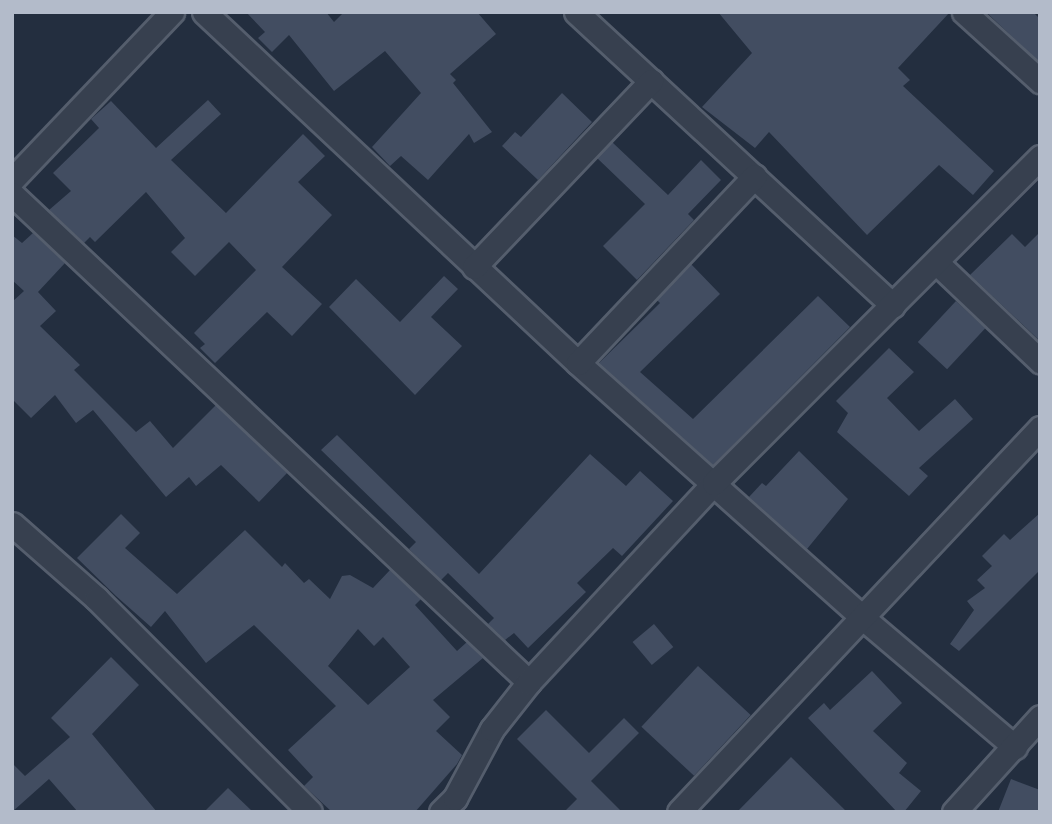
<!DOCTYPE html>
<html>
<head>
<meta charset="utf-8">
<style>
  body { margin:0 }
  #map { position:relative; width:1052px; height:824px; overflow:hidden; background:#232e3f; font-family:Lato,sans-serif }
  div>[style] { position:absolute }
  [style*='--x'] { left:calc(var(--x)*1px); top:calc(var(--y)*1px); width:calc(var(--w)*1px); rotate:calc(var(--a)*1deg) }
  .building>* { inset:0; background:#424d61; transform-origin:0 0 }
  .roads { filter:drop-shadow(2px 0 #555e6d) drop-shadow(-2px 0 #555e6d) drop-shadow(0 2px #555e6d) drop-shadow(0 -2px #555e6d) }
  .minor>* { height:23px; margin:-11.5px; padding:0 11.5px; transform-origin:11.5px; border-radius:11.5px; background:#37404f }
  span { translate:-50% -50%; white-space:nowrap; text-align:center; line-height:1.15; -webkit-text-stroke:6px #1c2534; paint-order:stroke }
  .frame { position:absolute; inset:0; border:14px solid #b3bbca; pointer-events:none }
</style>
</head>
<body>
<div id="map">
  <div class="building">
    <i style="clip-path:polygon(246px 12px,326px 12px,334px 22px,344px 12px,477px 12px,496px 34px,450px 74px,456px 80px,453px 83px,492px 132px,474px 143px,469px 134px,428px 180px,401px 156px,390px 166px,372px 147px,421px 93px,385px 51px,334px 91px,289px 35px,272px 52px,258px 38px,265px 32px)"></i>
    <i style="clip-path:polygon(718px 12px,950px 12px,898px 68px,910px 80px,903px 86px,994px 171px,973px 195px,939px 165px,867px 235px,769px 132px,755px 148px,702px 107px,752px 53px)"></i>
    <i style="clip-path:polygon(986px 12px,1033px 12px,1040px 19px,1039px 62px)"></i>
    <i style="clip-path:polygon(562px 93px,592px 122px,538px 180px,502px 146px,515px 132px,521px 137px)"></i>
    <i style="clip-path:polygon(208px 100px,221px 114px,171px 160px,226px 213px,303px 134px,325px 156px,298px 182px,332px 215px,282px 267px,322px 304px,292px 336px,267px 312px,215px 363px,200px 348px,205px 344px,194px 333px,256px 270px,229px 242px,195px 276px,171px 252px,185px 238px,146px 192px,95px 242px,90px 237px,84px 243px,49px 210px,71px 191px,53px 173px,99px 128px,91px 119px,111px 101px,156px 148px)"></i>
    <i style="clip-path:polygon(612px 142px,668px 195px,701px 160px,721px 180px,688px 214px,694px 220px,637px 280px,603px 246px,645px 204px,597px 158px)"></i>
    <i style="clip-path:polygon(1040px 232px,1040px 341px,970px 275px,1012px 234px,1025px 247px)"></i>
    <i style="clip-path:polygon(33px 233px,65px 263px,38px 292px,56px 311px,40px 326px,80px 365px,74px 370px,136px 432px,150px 421px,173px 448px,216px 405px,287px 473px,259px 502px,221px 465px,196px 486px,189px 477px,166px 497px,93px 410px,76px 423px,55px 395px,31px 418px,12px 399px,12px 302px,24px 291px,12px 280px,12px 235px,22px 243px)"></i>
    <i style="clip-path:polygon(691px 264px,720px 294px,640px 372px,693px 419px,818px 296px,850px 327px,713px 465px,599px 363px,660px 303px,657px 300px)"></i>
    <i style="clip-path:polygon(444px 276px,458px 289px,431px 317px,462px 346px,415px 395px,329px 307px,356px 279px,400px 322px)"></i>
    <i style="left:956px;top:301px;width:40px;height:56px;rotate:43deg"></i>
    <i style="clip-path:polygon(889px 348px,914px 372px,887px 398px,919px 431px,955px 399px,973px 419px,919px 468px,928px 476px,909px 496px,837px 432px,848px 413px,836px 401px)"></i>
    <i style="clip-path:polygon(337px 435px,479px 574px,590px 454px,626px 486px,640px 471px,673px 501px,622px 556px,613px 548px,577px 583px,586px 592px,528px 648px,514px 633px,505px 640px,488px 624px,494px 618px,448px 573px,441px 580px,409px 549px,416px 542px,321px 450px)"></i>
    <i style="clip-path:polygon(799px 451px,848px 499px,807px 549px,749px 497px,762px 483px,766px 486px)"></i>
    <i style="clip-path:polygon(1040px 513px,1040px 570px,959px 651px,950px 644px,974px 610px,967px 601px,985px 588px,977px 580px,992px 566px,982px 556px,1004px 534px,1010px 540px)"></i>
    <i style="clip-path:polygon(evenodd,121px 514px,140px 533px,125px 548px,177px 594px,245px 530px,282px 567px,285px 563px,304px 583px,309px 579px,330px 599px,342px 576px,350px 575px,373px 588px,390px 570px,421px 599px,415px 605px,457px 651px,467px 642px,483px 658px,433px 700px,450px 717px,436px 731px,462px 755px,457px 764px,415px 812px,332px 812px,304px 786px,313px 777px,288px 750px,336px 706px,254px 625px,206px 663px,165px 611px,151px 627px,116px 596px,77px 558px,121px 514px,358px 629px,374px 646px,383px 637px,410px 667px,368px 705px,328px 666px,358px 629px)"></i>
    <i style="left:654px;top:624px;width:30px;height:28px;rotate:50deg"></i>
    <i style="clip-path:polygon(111px 657px,139px 685px,92px 734px,157px 812px,78px 812px,49px 779px,12px 812px,12px 763px,25px 776px,70px 737px,51px 718px)"></i>
    <i style="left:698px;top:666px;width:72px;height:83px;rotate:43deg"></i>
    <i style="clip-path:polygon(872px 671px,902px 703px,873px 731px,907px 763px,899px 773px,921px 791px,904px 812px,897px 812px,808px 718px,824px 703px,830px 710px)"></i>
    <i style="clip-path:polygon(546px 710px,589px 753px,624px 718px,639px 733px,591px 781px,622px 812px,564px 812px,577px 799px,517px 739px)"></i>
    <i style="clip-path:polygon(791px 757px,847px 812px,737px 812px)"></i>
    <i style="clip-path:polygon(1011px 779px,1040px 790px,1040px 812px,998px 812px)"></i>
    <i style="clip-path:polygon(228px 788px,253px 812px,204px 812px)"></i>
  </div>
  <div class="roads">
    <div class="minor">
      <i style="--x:204;--y:12;--w:513;--a:43.18"></i>
      <i style="--x:578;--y:363;--w:384;--a:41.8"></i>
      <i style="--x:864;--y:619;--w:198;--a:40.3"></i>
      <i style="--x:576;--y:12;--w:432;--a:42.8"></i>
      <i style="--x:964;--y:12;--w:103;--a:42.2"></i>
      <i style="--x:12;--y:180;--w:232;--a:-46.4"></i>
      <i style="--x:12;--y:194;--w:711;--a:43.35"></i>
      <i style="--x:936;--y:262;--w:144;--a:43.6"></i>
      <i style="--x:474;--y:267;--w:257;--a:-46.4"></i>
      <i style="--x:578;--y:363;--w:257;--a:-46.6"></i>
      <i style="--x:12;--y:524;--w:113;--a:41.4"></i>
      <i style="--x:97;--y:599;--w:301;--a:45"></i>
      <i style="--x:441;--y:812;--w:20;--a:-45"></i>
      <i style="--x:455;--y:798;--w:78;--a:-61.8"></i>
      <i style="--x:492;--y:729;--w:60;--a:-51.8"></i>
      <i style="--x:529;--y:682;--w:272;--a:-47.1"></i>
      <i style="--x:714;--y:483;--w:461;--a:-45"></i>
      <i style="--x:679;--y:812;--w:527;--a:-46.77"></i>
      <i style="--x:954;--y:812;--w:128;--a:-47.8"></i>
    </div>
  </div>
  <div class="frame"></div>
</div>
</body>
</html>
